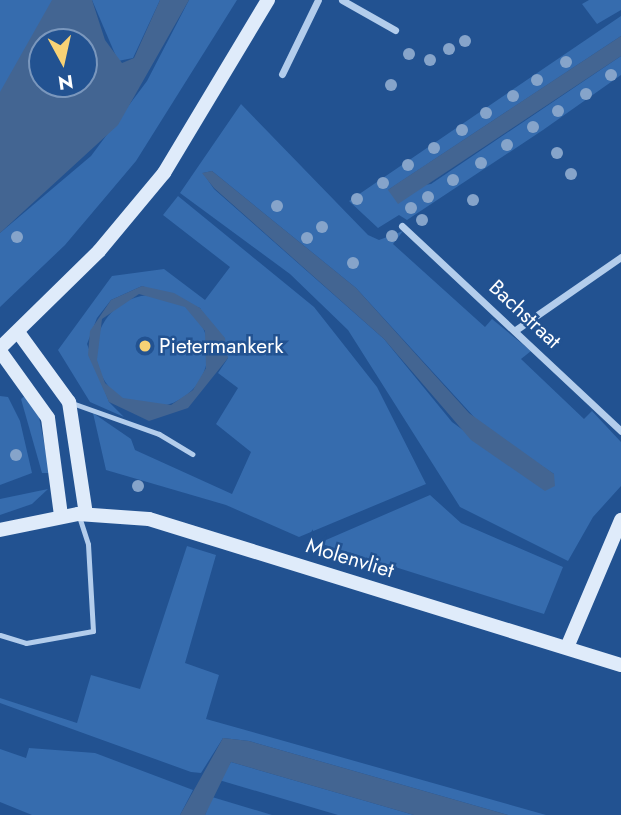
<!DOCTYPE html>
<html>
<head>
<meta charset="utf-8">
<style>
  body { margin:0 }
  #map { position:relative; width:621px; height:815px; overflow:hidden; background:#225291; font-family:Jost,sans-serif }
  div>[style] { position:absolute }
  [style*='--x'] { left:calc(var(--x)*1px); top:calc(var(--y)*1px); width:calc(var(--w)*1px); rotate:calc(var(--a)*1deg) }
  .green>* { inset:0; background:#366cae }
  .round { border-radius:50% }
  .water>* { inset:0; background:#436592 }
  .lane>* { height:5px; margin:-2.5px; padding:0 2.5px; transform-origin:2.5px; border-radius:2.5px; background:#b3cdec }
  .street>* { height:7px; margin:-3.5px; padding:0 3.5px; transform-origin:3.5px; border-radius:3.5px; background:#b3cdec }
  .secondary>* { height:14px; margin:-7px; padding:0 7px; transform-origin:7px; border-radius:7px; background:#dfebfa }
  .trees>* { width:12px; height:12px; margin:-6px; border-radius:50%; background:#86a4ca }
  .dots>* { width:19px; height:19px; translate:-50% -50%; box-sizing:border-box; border:4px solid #225291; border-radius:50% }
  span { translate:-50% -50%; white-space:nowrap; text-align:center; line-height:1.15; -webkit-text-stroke:5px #225291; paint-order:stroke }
  .street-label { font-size:21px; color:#fff }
  .poi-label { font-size:21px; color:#fff }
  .left { translate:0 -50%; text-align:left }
  .north { position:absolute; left:28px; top:28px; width:70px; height:70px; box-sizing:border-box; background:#225291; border:2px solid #7a97bd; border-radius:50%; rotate:172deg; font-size:19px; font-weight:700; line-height:28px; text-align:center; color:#fff }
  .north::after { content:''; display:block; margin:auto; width:24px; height:32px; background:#f8d275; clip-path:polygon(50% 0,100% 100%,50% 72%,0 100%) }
</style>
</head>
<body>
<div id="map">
  <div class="green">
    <i style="clip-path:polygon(0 0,70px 0,0 119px)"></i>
    <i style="clip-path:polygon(92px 0,160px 0,133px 58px,118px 61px)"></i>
    <i style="clip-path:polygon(189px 0,237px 0,136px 161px,65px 245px,0 307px,0 233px,91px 156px,147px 81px)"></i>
    <i style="clip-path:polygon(589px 0,621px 0,621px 10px,597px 24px,582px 4px)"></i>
    <i style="clip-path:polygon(621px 16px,621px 36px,388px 190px,431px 184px,621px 56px,621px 75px,543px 130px,407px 220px,399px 215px,378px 228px,349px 201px)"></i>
    <i style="clip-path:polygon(evenodd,241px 104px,368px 235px,379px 240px,403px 231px,393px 244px,485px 327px,492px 319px,531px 351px,521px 359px,584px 419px,592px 411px,621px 442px,621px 486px,593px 517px,568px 561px,460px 507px,348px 330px,290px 274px,180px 193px,241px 104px,212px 171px,356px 288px,485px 429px,554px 474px,545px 490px,452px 422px,384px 339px,214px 189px,203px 173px,212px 171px)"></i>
    <i style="clip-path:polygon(178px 196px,314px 307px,377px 387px,426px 484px,299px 537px,226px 505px,106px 470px,93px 413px,131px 439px,135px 450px,232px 494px,251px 452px,216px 424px,238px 388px,218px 373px,228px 358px,200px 308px,142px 286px,111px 300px,97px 318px,87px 344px,109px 402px,124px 417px,90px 402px,58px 350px,112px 276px,164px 269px,205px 300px,230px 267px,163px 215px)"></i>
    <i class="round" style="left:96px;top:295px;width:112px;height:112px"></i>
    <i style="clip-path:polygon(26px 395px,39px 417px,50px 473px,42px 473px,21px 399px)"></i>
    <i style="clip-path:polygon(0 396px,8px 397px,20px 421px,32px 473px,0 485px)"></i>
    <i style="clip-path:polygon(48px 489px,32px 504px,0 515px,0 499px)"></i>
    <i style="clip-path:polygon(430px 495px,461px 523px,563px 567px,544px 614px,319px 543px)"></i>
    <i style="clip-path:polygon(187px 546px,216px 555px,185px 663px,219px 675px,206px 719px,546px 815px,508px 815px,249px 741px,223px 738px,201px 773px,191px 772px,0 703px,0 698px,77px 723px,91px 675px,140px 689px)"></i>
    <i style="clip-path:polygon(29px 748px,95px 753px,193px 790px,180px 815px,32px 815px,0 802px,0 749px,26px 758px)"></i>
    <i style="clip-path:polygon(231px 762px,414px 815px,338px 815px,219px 780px)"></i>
    <i style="clip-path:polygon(212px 797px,272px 815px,205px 815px)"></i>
  </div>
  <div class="water">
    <i style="clip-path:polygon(evenodd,52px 0,92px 0,105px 40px,122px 63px,134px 58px,160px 0,189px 0,118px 125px,0 233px,0 92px,52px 0,42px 42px,84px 42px,84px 84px,42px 84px,42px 42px)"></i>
    <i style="clip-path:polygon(621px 36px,621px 56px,398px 204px,388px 190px,395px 185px)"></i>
    <i style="clip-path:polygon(212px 171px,356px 288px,469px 413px,554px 474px,555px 486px,545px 491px,471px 440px,384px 339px,214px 188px,202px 173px)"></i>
    <i style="clip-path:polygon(evenodd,142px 286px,174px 293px,200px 308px,225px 338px,228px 358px,188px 408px,149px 421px,109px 402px,88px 355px,90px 331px,111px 300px,142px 286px,139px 294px,185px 307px,205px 331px,206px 368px,193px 390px,171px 405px,123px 398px,105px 383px,97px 360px,102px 319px,139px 294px)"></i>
    <i style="clip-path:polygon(223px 738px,249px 741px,508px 815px,414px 815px,231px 762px,205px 815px,180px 815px)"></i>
  </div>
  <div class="lane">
    <i style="--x:72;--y:403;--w:92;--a:19.6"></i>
    <i style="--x:159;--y:434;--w:39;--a:31"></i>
    <i style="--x:0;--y:635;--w:27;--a:17"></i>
    <i style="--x:26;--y:643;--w:68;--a:-10.2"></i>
    <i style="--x:93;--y:631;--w:87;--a:-93.3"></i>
    <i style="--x:88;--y:544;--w:32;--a:-108"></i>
  </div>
  <div class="street">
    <i style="--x:342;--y:0;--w:61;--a:29.5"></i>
    <i style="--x:282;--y:74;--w:82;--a:-64.1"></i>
    <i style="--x:402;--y:226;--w:300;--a:43.1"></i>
    <i style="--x:517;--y:329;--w:126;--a:-34.7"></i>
  </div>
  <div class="secondary">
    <i style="--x:18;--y:332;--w:87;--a:53.9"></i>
    <i style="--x:69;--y:402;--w:113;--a:81.4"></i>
    <i style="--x:0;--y:348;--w:139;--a:-44.4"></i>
    <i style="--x:99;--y:251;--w:102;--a:-50.2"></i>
    <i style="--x:164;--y:173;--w:202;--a:-59"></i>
    <i style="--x:0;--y:351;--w:82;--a:54.4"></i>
    <i style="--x:48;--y:418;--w:99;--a:82.4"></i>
    <i style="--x:0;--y:530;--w:80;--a:-11.6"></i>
    <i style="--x:78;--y:514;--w:71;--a:4"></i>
    <i style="--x:149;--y:519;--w:494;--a:17.2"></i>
    <i style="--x:568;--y:645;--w:136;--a:-67"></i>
  </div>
  <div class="trees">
    <i style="left:465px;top:41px"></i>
    <i style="left:449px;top:49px"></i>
    <i style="left:409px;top:54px"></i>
    <i style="left:430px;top:60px"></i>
    <i style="left:566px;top:62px"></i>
    <i style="left:611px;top:75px"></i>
    <i style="left:537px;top:80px"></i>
    <i style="left:391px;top:85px"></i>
    <i style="left:586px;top:94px"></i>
    <i style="left:513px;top:96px"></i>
    <i style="left:558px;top:111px"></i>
    <i style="left:486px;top:113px"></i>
    <i style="left:533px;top:127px"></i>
    <i style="left:462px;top:130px"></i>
    <i style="left:507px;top:145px"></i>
    <i style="left:434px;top:148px"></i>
    <i style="left:557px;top:153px"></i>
    <i style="left:481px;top:163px"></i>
    <i style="left:408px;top:165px"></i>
    <i style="left:571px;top:174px"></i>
    <i style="left:453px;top:180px"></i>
    <i style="left:383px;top:183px"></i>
    <i style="left:428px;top:197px"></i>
    <i style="left:357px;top:199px"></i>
    <i style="left:473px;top:200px"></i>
    <i style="left:277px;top:206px"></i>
    <i style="left:411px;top:208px"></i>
    <i style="left:422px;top:220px"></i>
    <i style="left:322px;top:227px"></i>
    <i style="left:392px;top:236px"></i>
    <i style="left:17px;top:237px"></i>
    <i style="left:307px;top:238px"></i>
    <i style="left:353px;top:263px"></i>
    <i style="left:16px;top:455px"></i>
    <i style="left:138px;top:486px"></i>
  </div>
  <div class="dots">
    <i style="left:145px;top:346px;background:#f8d275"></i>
  </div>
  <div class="street-label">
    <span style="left:525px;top:314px;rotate:43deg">Bachstraat</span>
    <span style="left:350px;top:558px;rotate:17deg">Molenvliet</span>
  </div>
  <div class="poi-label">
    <span class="left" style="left:159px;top:346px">Pietermankerk</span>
  </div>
  <div class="north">N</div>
</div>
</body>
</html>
